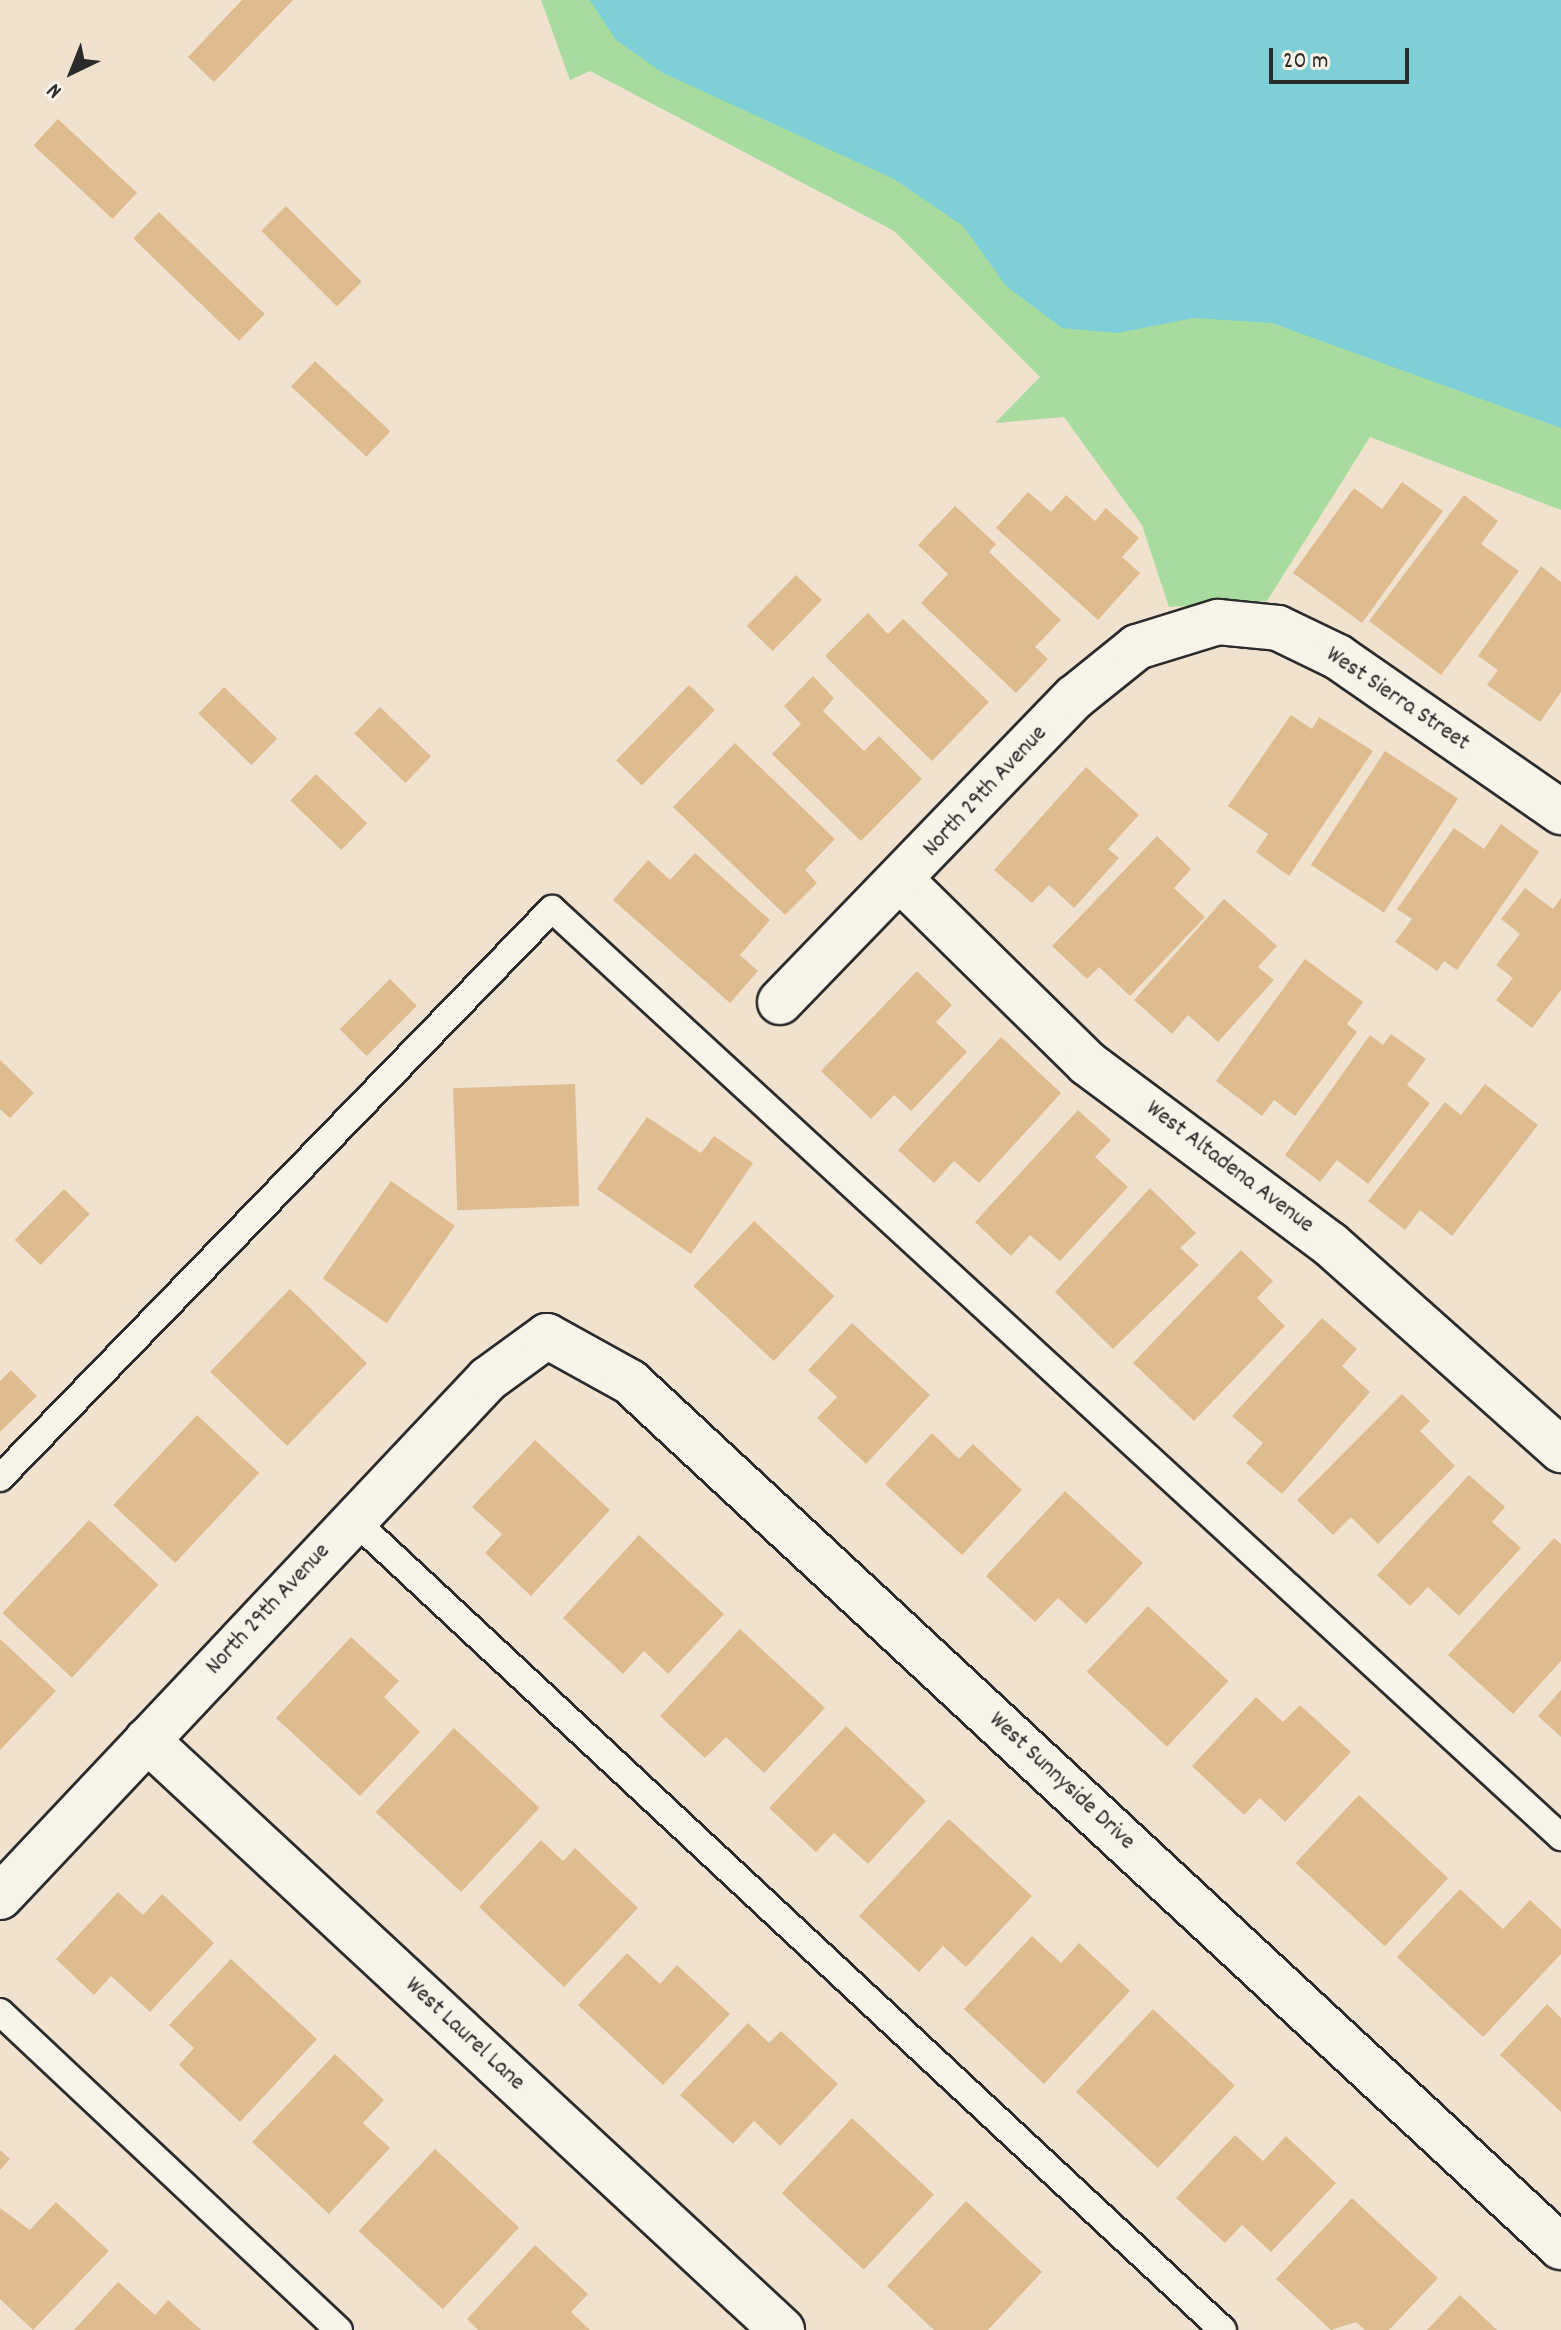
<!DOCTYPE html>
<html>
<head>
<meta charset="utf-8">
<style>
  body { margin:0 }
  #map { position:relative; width:1561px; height:2330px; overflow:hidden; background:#f0e2ce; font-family:Dekko,sans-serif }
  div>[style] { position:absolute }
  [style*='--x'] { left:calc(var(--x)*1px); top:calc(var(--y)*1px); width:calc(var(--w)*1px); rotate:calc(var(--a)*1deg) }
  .green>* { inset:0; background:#a7dc9e }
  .water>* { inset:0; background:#7ecfd8 }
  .building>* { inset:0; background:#debc90; transform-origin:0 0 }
  .roads { filter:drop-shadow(2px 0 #2b2b2b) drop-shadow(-2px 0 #2b2b2b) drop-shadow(0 2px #2b2b2b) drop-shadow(0 -2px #2b2b2b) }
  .lane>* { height:26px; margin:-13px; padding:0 13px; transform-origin:13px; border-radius:13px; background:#f7f3e8 }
  .street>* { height:44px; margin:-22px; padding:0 22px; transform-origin:22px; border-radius:22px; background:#f7f3e8 }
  span { translate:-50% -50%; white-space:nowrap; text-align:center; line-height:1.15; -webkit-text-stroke:8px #f7f3e8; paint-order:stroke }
  .street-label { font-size:24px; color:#2b2b2b }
  .north { position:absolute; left:32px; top:32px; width:80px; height:80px; -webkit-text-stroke:6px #f7f3e8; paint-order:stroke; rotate:223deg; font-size:22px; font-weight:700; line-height:32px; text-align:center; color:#2b2b2b }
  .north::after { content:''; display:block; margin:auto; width:28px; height:36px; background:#2b2b2b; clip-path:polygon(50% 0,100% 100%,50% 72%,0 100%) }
  .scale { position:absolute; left:1269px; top:48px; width:140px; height:36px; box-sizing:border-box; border:4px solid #2b2b2b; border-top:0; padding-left:10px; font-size:24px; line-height:28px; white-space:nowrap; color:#2b2b2b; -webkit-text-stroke:6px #f7f3e8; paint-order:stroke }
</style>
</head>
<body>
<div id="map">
  <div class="green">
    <i style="clip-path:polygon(541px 0,1561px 0,1561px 510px,1370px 437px,1267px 601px,1169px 607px,1142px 525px,1064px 417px,995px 423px,1040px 377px,894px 231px,590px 71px,570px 80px)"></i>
  </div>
  <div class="water">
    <i style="clip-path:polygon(590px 0,1561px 0,1561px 428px,1272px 323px,1194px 318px,1117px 333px,1062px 328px,1006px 286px,963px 226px,894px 179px,663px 73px,616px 40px)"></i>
  </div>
  <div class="building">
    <i style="clip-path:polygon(242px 0,293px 0,214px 82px,188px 57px)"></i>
    <i style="left:58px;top:119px;width:108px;height:36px;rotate:43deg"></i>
    <i style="left:286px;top:206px;width:107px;height:35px;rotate:45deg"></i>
    <i style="left:159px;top:212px;width:147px;height:37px;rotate:44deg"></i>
    <i style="left:315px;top:361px;width:103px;height:35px;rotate:43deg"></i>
    <i style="clip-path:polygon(1402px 482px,1443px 511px,1362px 623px,1293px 573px,1354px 488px,1382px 509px)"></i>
    <i style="clip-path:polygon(1028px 492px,1051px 512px,1066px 495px,1095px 521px,1106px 508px,1139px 538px,1122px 557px,1140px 573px,1098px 620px,996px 528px)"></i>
    <i style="clip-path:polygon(1464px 495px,1498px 521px,1481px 544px,1519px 571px,1441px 675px,1369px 621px)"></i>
    <i style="clip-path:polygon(955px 506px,996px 544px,989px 552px,1061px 620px,1035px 647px,1048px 659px,1016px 693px,921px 603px,948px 574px,918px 545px)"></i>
    <i style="clip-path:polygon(1541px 566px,1561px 582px,1561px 692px,1540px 722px,1487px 685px,1498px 670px,1478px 656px)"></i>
    <i style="left:796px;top:575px;width:36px;height:71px;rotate:44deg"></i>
    <i style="clip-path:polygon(868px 613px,888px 634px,903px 619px,989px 702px,932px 761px,825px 656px)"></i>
    <i style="clip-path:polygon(813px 676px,834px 698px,823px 711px,864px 751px,879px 736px,922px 779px,861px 841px,772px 754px,801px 724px,784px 706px)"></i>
    <i style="left:689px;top:685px;width:36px;height:105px;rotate:44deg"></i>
    <i style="left:224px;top:687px;width:74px;height:37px;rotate:44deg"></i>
    <i style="left:380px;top:707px;width:71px;height:37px;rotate:44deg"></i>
    <i style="clip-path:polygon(1291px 715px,1312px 729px,1319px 717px,1373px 751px,1289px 876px,1256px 852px,1268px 834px,1228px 806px)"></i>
    <i style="clip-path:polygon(735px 743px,835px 839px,805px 870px,817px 883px,785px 915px,673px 807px)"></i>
    <i style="left:1385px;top:751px;width:87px;height:136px;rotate:33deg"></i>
    <i style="clip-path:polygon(1086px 767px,1139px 815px,1108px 849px,1119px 858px,1074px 908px,1049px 885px,1032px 903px,994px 870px)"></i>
    <i style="left:316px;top:774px;width:71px;height:37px;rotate:44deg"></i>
    <i style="clip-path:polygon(1501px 824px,1539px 852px,1457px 970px,1444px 961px,1437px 971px,1395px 942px,1412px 919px,1397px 909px,1454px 828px,1484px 849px)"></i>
    <i style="clip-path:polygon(1157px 836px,1191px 869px,1174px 888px,1205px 917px,1130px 996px,1099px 967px,1087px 979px,1052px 946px)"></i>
    <i style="clip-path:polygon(695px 853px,770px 920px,740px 955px,758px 971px,730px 1003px,613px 900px,648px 860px,670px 880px)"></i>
    <i style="clip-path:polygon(1525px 888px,1553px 909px,1561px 898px,1561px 990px,1532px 1028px,1496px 1000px,1513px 978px,1496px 965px,1520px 934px,1501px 919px)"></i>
    <i style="clip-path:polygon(1224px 899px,1277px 946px,1258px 967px,1274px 980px,1218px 1042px,1188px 1015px,1172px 1034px,1134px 1000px)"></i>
    <i style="clip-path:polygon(1305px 959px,1363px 1002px,1347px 1024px,1357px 1032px,1295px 1116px,1274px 1100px,1262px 1116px,1216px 1081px)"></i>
    <i style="clip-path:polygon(917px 971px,952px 1005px,936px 1022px,967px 1052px,911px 1111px,894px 1095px,871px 1119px,821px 1071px)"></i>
    <i style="left:390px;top:979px;width:38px;height:71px;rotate:45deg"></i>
    <i style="clip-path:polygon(1391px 1034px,1426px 1059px,1407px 1085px,1430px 1103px,1368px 1184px,1337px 1160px,1320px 1182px,1285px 1155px,1370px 1035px,1383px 1045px)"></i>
    <i style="clip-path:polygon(1001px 1037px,1061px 1093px,979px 1183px,954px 1161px,934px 1183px,898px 1150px)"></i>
    <i style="clip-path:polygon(0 1060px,34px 1093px,10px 1118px,0 1109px)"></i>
    <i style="left:575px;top:1084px;width:122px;height:122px;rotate:88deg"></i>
    <i style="clip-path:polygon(1485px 1084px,1538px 1125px,1452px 1236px,1420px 1210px,1405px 1230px,1368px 1201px,1445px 1102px,1461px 1115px)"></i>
    <i style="clip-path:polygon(1078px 1110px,1111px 1140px,1095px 1157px,1128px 1187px,1060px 1261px,1030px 1235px,1011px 1256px,975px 1222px)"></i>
    <i style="clip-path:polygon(647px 1117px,701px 1153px,714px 1136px,753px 1163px,691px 1254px,597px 1189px)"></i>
    <i style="left:391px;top:1181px;width:78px;height:119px;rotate:35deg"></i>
    <i style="clip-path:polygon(1150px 1188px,1196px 1233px,1180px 1248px,1199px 1265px,1113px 1349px,1055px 1292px)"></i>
    <i style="left:64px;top:1189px;width:36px;height:71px;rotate:44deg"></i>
    <i style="left:754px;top:1221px;width:110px;height:89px;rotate:43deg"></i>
    <i style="clip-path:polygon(1241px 1250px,1273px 1281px,1257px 1298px,1285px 1326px,1194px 1421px,1133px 1363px)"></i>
    <i style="left:290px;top:1289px;width:107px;height:115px;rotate:44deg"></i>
    <i style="clip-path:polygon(1322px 1318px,1357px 1349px,1342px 1366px,1370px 1392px,1282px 1494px,1246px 1463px,1263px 1443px,1232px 1416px)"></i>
    <i style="clip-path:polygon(852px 1323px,930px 1395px,866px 1464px,817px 1418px,837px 1397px,808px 1370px)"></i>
    <i style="clip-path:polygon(11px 1370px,37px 1396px,0 1432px,0 1381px)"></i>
    <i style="clip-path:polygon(1402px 1394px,1430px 1421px,1420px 1431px,1455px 1466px,1378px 1544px,1351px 1517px,1333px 1535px,1297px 1500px)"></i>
    <i style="left:197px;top:1415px;width:85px;height:123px;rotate:43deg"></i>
    <i style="clip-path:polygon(932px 1433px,959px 1459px,973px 1444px,1022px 1490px,962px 1555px,885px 1484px)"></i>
    <i style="clip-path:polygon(535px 1440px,610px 1510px,531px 1596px,485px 1553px,502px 1534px,472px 1507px)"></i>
    <i style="clip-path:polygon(1469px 1475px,1505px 1507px,1492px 1522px,1521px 1548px,1459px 1616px,1428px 1587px,1410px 1606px,1377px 1575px)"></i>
    <i style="clip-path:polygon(1065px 1491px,1143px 1563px,1086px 1624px,1058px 1598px,1035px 1622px,986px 1576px)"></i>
    <i style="left:89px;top:1520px;width:95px;height:127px;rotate:43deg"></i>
    <i style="clip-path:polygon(639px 1535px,724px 1614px,668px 1674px,644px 1651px,623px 1674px,563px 1618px)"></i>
    <i style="clip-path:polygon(1554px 1538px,1561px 1544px,1561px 1661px,1513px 1714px,1448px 1655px)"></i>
    <i style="left:1148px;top:1606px;width:110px;height:90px;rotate:43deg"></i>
    <i style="clip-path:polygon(740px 1629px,825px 1708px,764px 1773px,726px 1737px,705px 1758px,660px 1716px)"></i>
    <i style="clip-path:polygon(351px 1637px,399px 1681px,384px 1697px,420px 1732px,360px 1796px,276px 1718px)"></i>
    <i style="clip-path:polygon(0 1639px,56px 1691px,0 1750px)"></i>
    <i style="clip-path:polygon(1561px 1690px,1561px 1737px,1538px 1716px)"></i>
    <i style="clip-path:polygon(1256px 1697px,1283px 1722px,1300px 1705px,1351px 1752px,1285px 1822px,1260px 1798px,1244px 1815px,1192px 1766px)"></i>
    <i style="clip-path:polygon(846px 1726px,926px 1801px,868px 1864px,834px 1833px,816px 1852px,769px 1808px)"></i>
    <i style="left:454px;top:1728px;width:117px;height:115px;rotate:43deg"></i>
    <i style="left:1359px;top:1795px;width:122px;height:93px;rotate:43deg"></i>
    <i style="clip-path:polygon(949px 1819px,1032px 1896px,966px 1967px,943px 1946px,919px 1972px,859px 1916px)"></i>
    <i style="clip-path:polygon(541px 1840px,563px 1861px,575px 1848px,638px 1908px,564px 1987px,479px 1907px)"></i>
    <i style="clip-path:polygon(1460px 1889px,1503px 1929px,1530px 1900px,1561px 1929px,1561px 1954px,1483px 2037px,1397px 1957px)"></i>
    <i style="clip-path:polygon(118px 1892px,143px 1915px,162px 1894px,214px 1943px,150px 2012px,111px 1976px,94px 1995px,56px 1959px)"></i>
    <i style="clip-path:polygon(1032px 1936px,1061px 1963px,1079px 1943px,1130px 1991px,1044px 2084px,964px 2009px)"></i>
    <i style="clip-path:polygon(627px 1953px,660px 1984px,677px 1965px,730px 2014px,663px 2085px,578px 2005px)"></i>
    <i style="clip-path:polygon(231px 1959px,317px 2039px,240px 2122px,179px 2065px,194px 2048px,169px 2025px)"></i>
    <i style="clip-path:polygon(1547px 2004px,1561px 2018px,1561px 2112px,1500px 2055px)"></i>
    <i style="left:1153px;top:2009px;width:112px;height:113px;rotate:43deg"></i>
    <i style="clip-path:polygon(748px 2023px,769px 2043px,781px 2031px,838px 2084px,780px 2146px,754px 2121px,733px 2144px,680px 2095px)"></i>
    <i style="clip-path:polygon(335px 2054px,384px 2100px,363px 2123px,390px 2148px,329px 2214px,252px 2142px)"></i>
    <i style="left:852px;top:2118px;width:112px;height:103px;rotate:43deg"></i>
    <i style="clip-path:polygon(1235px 2135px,1263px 2161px,1286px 2136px,1336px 2183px,1271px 2252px,1242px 2225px,1225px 2243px,1176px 2198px)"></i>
    <i style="left:435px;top:2149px;width:115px;height:112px;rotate:43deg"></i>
    <i style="clip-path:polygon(0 2150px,10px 2159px,0 2170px)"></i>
    <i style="clip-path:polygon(1352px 2198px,1438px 2278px,1389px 2330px,1365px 2330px,1356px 2322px,1331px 2330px,1276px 2279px)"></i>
    <i style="clip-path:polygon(966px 2201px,1042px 2272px,988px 2330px,934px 2330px,887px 2286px)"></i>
    <i style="clip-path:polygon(56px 2202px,109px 2251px,33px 2330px,0 2299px,0 2208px,30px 2230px)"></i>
    <i style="clip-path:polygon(535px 2245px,588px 2294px,571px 2312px,590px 2330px,478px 2330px,467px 2319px)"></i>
    <i style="clip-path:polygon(118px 2282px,155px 2315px,168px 2300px,201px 2330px,74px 2330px)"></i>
    <i style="clip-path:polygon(1460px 2295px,1497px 2330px,1427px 2330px)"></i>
  </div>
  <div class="roads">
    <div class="lane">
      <i style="--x:0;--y:1478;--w:793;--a:-45.87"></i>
      <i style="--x:552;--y:909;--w:1371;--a:42.61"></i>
      <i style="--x:354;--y:1520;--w:1188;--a:42.99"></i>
      <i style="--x:0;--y:2012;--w:465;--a:43.2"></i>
    </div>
    <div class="street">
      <i style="--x:902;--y:881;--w:260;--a:44.5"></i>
      <i style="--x:1087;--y:1063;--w:303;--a:36.7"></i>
      <i style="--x:1330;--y:1244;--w:310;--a:41.7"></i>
      <i style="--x:780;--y:1002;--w:424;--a:-46"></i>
      <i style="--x:1075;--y:697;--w:80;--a:-38.9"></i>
      <i style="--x:1137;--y:647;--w:85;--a:-17.2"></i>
      <i style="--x:1218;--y:622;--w:60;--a:5.7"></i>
      <i style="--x:1278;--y:628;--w:67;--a:25.8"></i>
      <i style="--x:1338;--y:657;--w:272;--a:34.8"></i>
      <i style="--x:147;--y:1740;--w:867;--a:42.9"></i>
      <i style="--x:0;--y:1897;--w:712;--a:-46.71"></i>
      <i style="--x:488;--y:1379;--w:73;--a:-36.1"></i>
      <i style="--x:547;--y:1336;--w:95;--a:29"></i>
      <i style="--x:630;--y:1382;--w:1271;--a:42.9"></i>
    </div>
  </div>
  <div class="street-label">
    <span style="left:1397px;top:700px;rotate:34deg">West Sierra Street</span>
    <span style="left:986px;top:792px;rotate:-47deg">North 29th Avenue</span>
    <span style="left:1229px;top:1168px;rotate:37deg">West Altadena Avenue</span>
    <span style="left:269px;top:1610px;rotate:-47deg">North 29th Avenue</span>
    <span style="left:1061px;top:1782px;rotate:43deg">West Sunnyside Drive</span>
    <span style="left:464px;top:2035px;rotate:43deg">West Laurel Lane</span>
  </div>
  <div class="north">N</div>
  <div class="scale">20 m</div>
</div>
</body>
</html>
